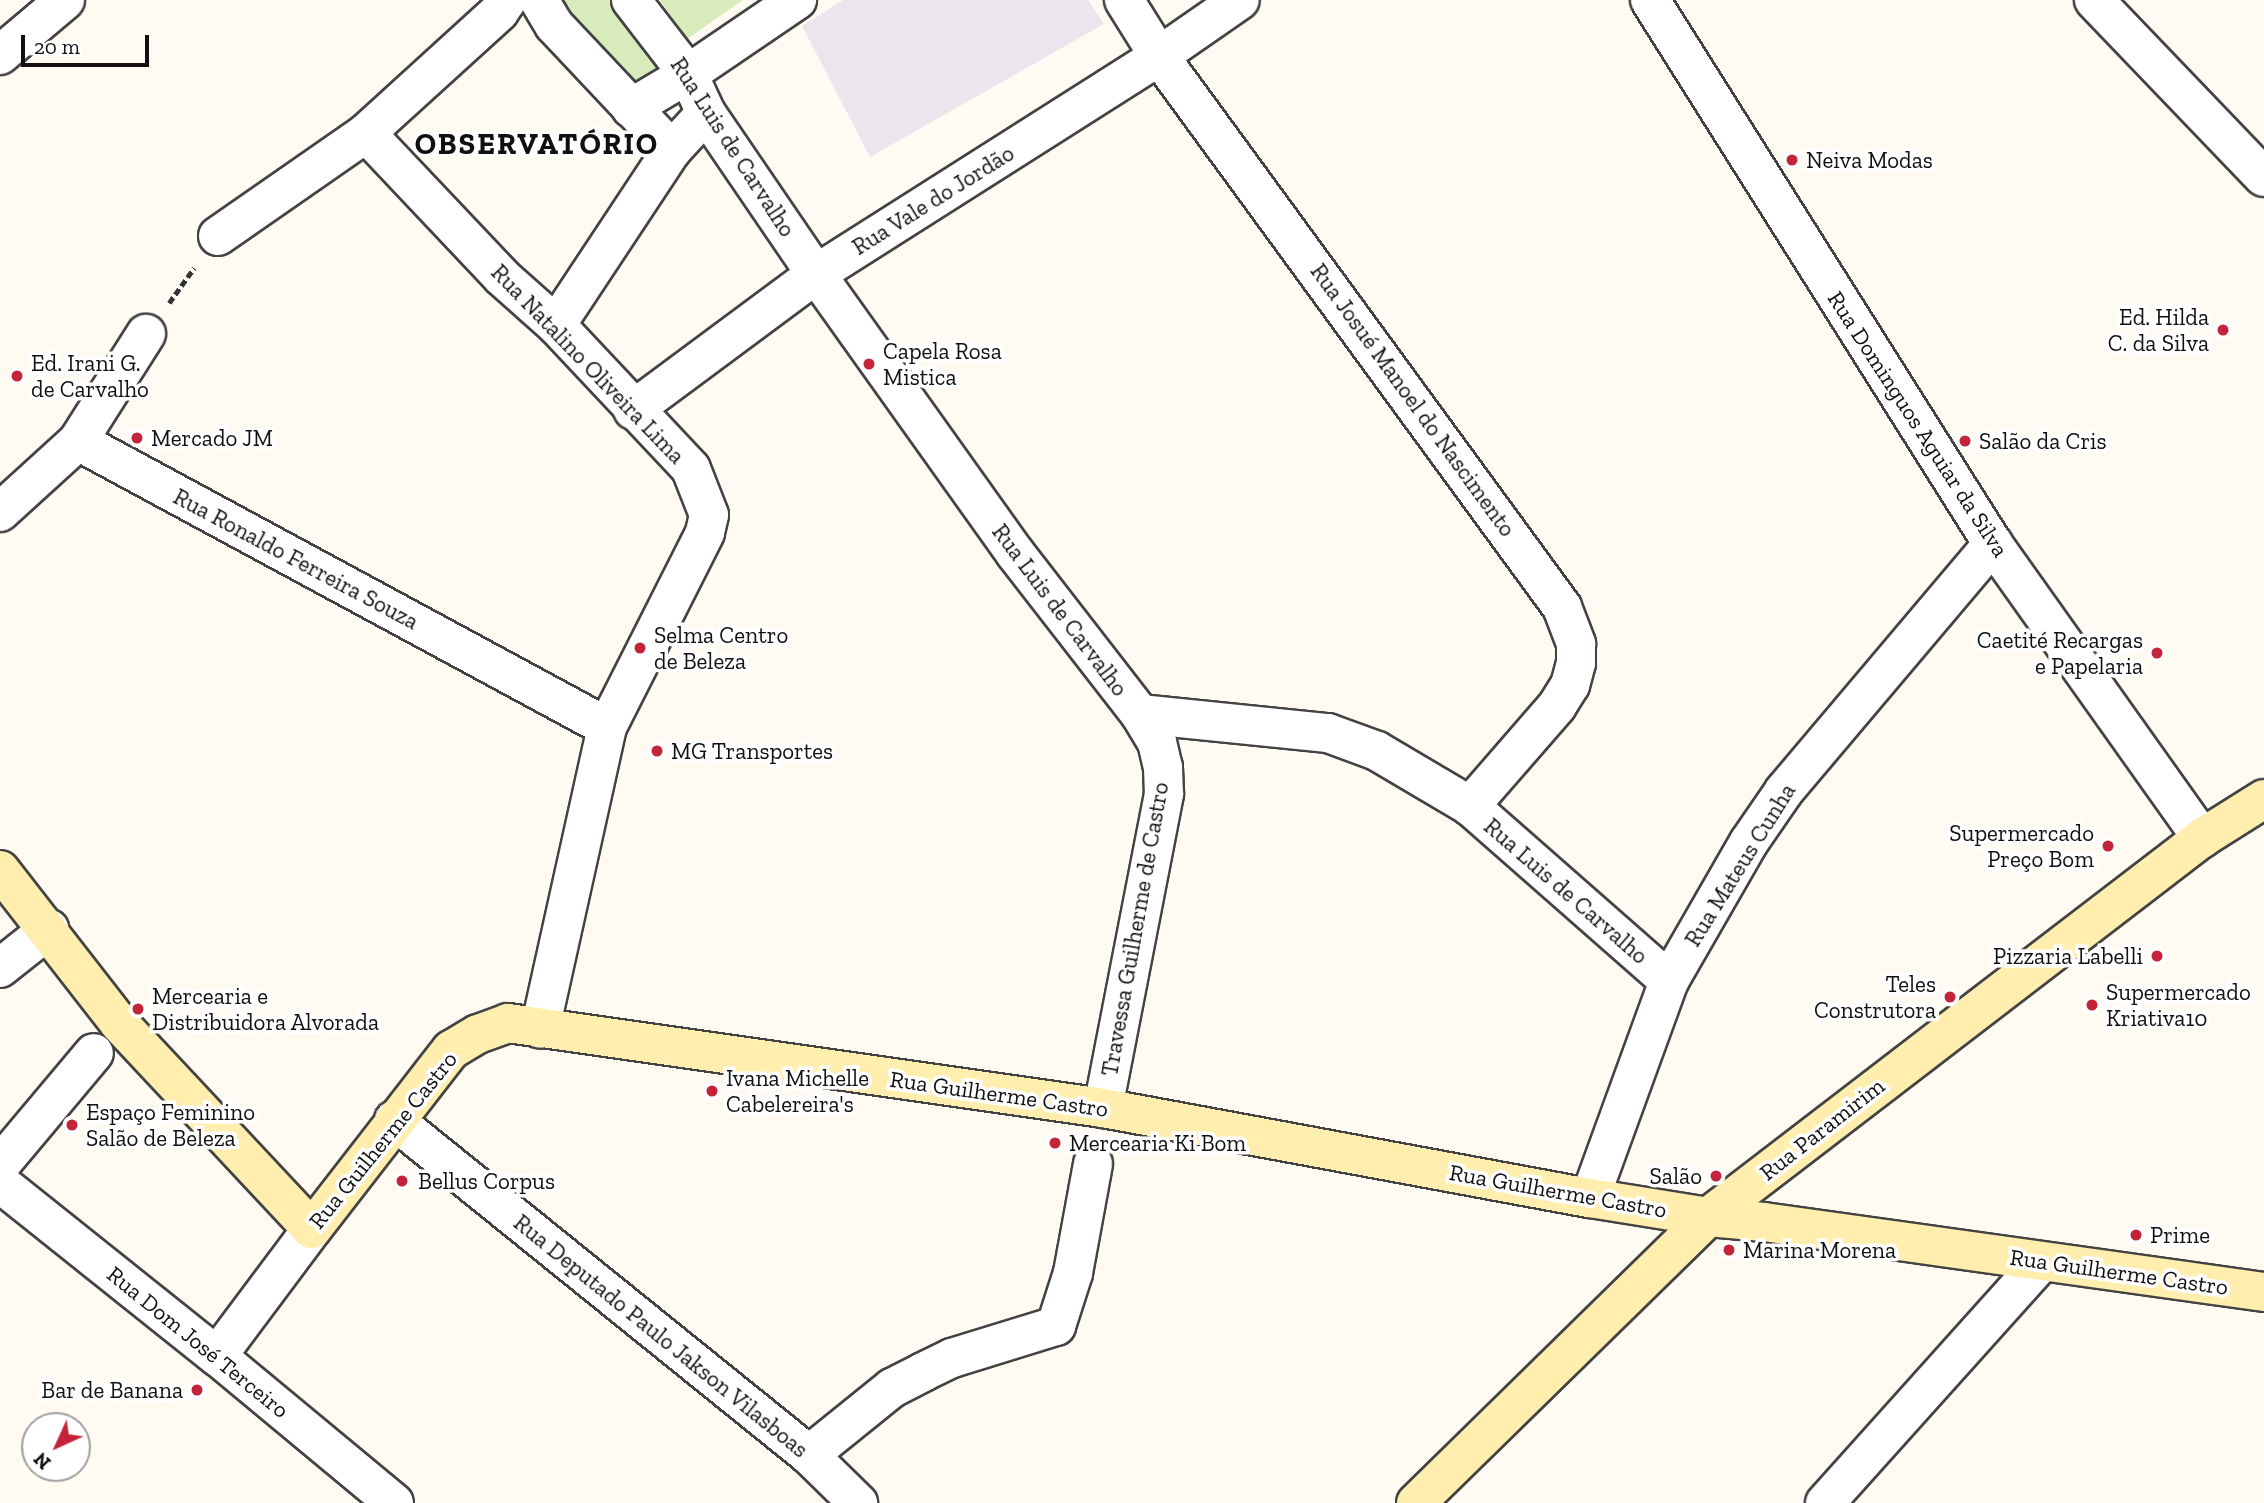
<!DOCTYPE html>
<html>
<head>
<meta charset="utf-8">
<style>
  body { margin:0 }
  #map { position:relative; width:2264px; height:1503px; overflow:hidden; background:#fffbf3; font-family:"Zilla Slab",serif }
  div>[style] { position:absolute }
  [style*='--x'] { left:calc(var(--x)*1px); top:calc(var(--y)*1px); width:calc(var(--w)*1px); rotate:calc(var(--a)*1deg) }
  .industrial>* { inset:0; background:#ece5ee }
  .green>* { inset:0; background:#d8ebbb }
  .path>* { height:4.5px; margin-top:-2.25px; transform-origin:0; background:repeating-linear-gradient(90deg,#323232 0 7px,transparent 0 10.5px) }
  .roads { filter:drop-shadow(2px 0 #434343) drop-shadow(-2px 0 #434343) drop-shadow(0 2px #434343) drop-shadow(0 -2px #434343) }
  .street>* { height:38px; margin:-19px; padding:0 19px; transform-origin:19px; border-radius:19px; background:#fff }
  .secondary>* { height:38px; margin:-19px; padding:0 19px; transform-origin:19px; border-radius:19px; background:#ffeeae }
  .dots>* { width:19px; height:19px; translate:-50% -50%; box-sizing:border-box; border:4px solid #fff; border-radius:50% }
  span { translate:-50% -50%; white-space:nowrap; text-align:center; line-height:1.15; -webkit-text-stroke:7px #fff; paint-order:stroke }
  .street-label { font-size:23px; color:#101010 }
  .poi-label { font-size:23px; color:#101010 }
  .left { translate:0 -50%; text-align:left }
  .right { translate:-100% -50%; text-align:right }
  .district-label { font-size:30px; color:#101010; font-weight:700; letter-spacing:2px }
  .north { position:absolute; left:21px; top:1412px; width:70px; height:70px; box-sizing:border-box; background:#fff; border:2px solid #9f9f9f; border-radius:50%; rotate:225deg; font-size:19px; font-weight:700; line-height:28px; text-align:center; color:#101010 }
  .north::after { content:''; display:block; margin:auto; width:24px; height:32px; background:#c4243a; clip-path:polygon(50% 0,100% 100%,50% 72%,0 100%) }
  .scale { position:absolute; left:21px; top:35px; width:128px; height:32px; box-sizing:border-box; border:4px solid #101010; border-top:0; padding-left:9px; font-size:21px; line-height:24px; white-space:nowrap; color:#101010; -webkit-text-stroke:5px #fff; paint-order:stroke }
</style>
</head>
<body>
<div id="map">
  <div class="industrial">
    <i style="clip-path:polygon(843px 0,1088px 0,1104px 24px,870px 157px,802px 26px)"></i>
  </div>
  <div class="green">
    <i style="clip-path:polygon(554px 0,609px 0,666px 74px,641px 95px)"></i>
    <i style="clip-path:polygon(660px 0,743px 0,687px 39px)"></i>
  </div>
  <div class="path">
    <i style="--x:169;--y:303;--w:43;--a:-54.5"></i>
  </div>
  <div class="roads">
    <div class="street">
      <i style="--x:539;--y:0;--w:29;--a:59"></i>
      <i style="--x:554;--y:25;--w:172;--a:46.7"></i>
      <i style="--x:631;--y:0;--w:93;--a:52.4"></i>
      <i style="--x:688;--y:74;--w:43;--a:65.2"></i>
      <i style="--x:706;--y:113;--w:195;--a:55.7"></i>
      <i style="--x:816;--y:274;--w:343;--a:54.5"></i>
      <i style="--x:1015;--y:553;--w:204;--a:52.2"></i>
      <i style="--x:1140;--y:714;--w:33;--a:59"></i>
      <i style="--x:1157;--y:742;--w:26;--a:77"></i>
      <i style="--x:1163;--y:767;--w:27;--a:88"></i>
      <i style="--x:1164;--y:794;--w:320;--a:101"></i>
      <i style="--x:1124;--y:0;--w:66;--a:58"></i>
      <i style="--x:1159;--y:56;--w:683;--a:53.82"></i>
      <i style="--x:1562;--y:607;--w:40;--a:69"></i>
      <i style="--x:1576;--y:644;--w:19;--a:90"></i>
      <i style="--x:1576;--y:663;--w:23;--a:105"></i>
      <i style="--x:1570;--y:685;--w:25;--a:122"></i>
      <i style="--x:1557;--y:706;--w:133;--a:131"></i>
      <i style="--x:1650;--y:0;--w:643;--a:57.77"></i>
      <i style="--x:1993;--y:544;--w:361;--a:54.6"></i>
      <i style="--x:2094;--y:0;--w:245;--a:46.2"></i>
      <i style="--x:0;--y:55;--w:85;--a:-40.2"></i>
      <i style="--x:631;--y:108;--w:66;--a:-30.8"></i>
      <i style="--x:688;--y:74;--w:132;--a:-34.2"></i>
      <i style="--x:366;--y:133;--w:198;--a:46.6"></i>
      <i style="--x:502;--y:277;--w:72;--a:41.6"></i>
      <i style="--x:556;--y:325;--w:197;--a:46.8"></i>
      <i style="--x:691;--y:469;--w:49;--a:68.6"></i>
      <i style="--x:709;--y:515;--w:18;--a:103"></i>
      <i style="--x:705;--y:533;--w:217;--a:116.8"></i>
      <i style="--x:607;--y:727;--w:309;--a:102.5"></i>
      <i style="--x:218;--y:236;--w:180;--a:-34.8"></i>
      <i style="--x:366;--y:133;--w:180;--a:-42.3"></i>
      <i style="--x:499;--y:12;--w:14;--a:-56"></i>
      <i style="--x:556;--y:325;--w:210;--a:-56.5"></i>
      <i style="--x:672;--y:150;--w:50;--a:-47.4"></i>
      <i style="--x:633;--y:410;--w:228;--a:-36.6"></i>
      <i style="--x:816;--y:274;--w:406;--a:-32.4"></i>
      <i style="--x:1159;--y:56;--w:98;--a:-34.7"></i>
      <i style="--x:78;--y:441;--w:601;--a:28.4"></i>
      <i style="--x:0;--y:512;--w:105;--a:-42.3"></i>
      <i style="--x:78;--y:441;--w:127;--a:-57.6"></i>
      <i style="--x:1140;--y:714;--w:189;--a:5.8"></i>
      <i style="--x:1328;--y:733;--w:52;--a:20.2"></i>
      <i style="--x:1377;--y:751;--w:108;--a:30.6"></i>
      <i style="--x:1470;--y:806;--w:265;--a:41.3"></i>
      <i style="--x:0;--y:968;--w:63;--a:-38.5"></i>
      <i style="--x:394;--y:1120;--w:533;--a:38.91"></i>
      <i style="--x:809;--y:1455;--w:69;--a:44.4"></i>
      <i style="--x:0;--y:1165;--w:146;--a:-50"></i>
      <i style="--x:0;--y:1183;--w:278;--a:38.6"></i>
      <i style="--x:217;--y:1356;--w:230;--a:39.7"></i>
      <i style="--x:1590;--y:1198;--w:231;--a:-70"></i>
      <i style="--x:1669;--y:981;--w:160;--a:-60.1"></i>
      <i style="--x:1749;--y:842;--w:62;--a:-55.5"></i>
      <i style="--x:1784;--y:791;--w:324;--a:-49.8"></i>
      <i style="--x:217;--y:1356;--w:159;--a:-53.2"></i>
      <i style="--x:809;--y:1455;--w:107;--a:-38.9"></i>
      <i style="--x:892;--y:1388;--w:35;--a:-27"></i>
      <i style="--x:923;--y:1372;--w:32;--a:-26"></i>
      <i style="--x:952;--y:1358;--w:109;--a:-17.1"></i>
      <i style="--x:1056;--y:1326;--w:56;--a:-72.2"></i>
      <i style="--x:1073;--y:1273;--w:111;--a:-79.6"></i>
      <i style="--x:1825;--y:1503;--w:324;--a:-48.1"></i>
    </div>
    <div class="secondary">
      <i style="--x:0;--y:870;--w:194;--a:52.1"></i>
      <i style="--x:119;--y:1023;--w:282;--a:46.9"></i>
      <i style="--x:312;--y:1229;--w:227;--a:-52.2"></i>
      <i style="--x:451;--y:1050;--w:31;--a:-31"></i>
      <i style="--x:478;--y:1034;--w:32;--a:-20"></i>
      <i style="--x:508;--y:1023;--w:601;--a:8.13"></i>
      <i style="--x:1103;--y:1108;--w:495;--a:10.5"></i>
      <i style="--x:1590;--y:1198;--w:120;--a:9.1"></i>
      <i style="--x:1708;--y:1217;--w:56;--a:5.1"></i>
      <i style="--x:1764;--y:1222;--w:505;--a:7.97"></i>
      <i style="--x:1416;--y:1503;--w:409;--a:-44.4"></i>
      <i style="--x:1708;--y:1217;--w:623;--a:-37.5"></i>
      <i style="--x:2202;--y:838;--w:73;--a:-32.2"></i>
    </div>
  </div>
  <div class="dots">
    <i style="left:1792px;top:160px;background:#c4243a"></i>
    <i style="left:2223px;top:330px;background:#c4243a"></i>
    <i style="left:869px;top:364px;background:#c4243a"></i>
    <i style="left:17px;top:376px;background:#c4243a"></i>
    <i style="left:137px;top:438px;background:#c4243a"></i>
    <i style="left:1965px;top:441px;background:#c4243a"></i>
    <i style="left:640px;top:648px;background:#c4243a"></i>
    <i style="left:2157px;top:653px;background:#c4243a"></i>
    <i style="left:657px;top:751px;background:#c4243a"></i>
    <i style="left:2108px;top:846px;background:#c4243a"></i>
    <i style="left:2157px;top:956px;background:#c4243a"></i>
    <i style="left:1950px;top:997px;background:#c4243a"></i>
    <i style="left:2092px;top:1005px;background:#c4243a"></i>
    <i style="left:138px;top:1009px;background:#c4243a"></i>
    <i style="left:712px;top:1091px;background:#c4243a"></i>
    <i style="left:72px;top:1125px;background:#c4243a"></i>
    <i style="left:1055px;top:1143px;background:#c4243a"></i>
    <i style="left:1716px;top:1176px;background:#c4243a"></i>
    <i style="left:402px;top:1181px;background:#c4243a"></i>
    <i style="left:2136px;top:1235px;background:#c4243a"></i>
    <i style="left:1729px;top:1250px;background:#c4243a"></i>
    <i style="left:197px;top:1390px;background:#c4243a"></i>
  </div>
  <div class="street-label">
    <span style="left:733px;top:147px;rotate:57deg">Rua Luis de Carvalho</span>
    <span style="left:933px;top:200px;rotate:-32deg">Rua Vale do Jordão</span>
    <span style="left:588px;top:364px;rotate:46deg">Rua Natalino Oliveira Lima</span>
    <span style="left:1413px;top:400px;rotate:54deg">Rua Josué Manoel do Nascimento</span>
    <span style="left:1918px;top:424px;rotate:57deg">Rua Dominguos Aguiar da Silva</span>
    <span style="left:296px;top:559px;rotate:28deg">Rua Ronaldo Ferreira Souza</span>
    <span style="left:1060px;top:610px;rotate:53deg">Rua Luis de Carvalho</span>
    <span style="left:1740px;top:865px;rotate:-58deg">Rua Mateus Cunha</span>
    <span style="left:1566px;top:891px;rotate:41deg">Rua Luis de Carvalho</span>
    <span style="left:1135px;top:929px;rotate:-80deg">Travessa Guilherme de Castro</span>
    <span style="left:999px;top:1094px;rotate:8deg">Rua Guilherme Castro</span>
    <span style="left:1822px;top:1129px;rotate:-38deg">Rua Paramirim</span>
    <span style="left:383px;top:1140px;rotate:-51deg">Rua Guilherme Castro</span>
    <span style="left:1558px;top:1191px;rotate:10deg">Rua Guilherme Castro</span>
    <span style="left:2119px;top:1272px;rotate:8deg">Rua Guilherme Castro</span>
    <span style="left:661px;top:1336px;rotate:39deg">Rua Deputado Paulo Jakson Vilasboas</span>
    <span style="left:198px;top:1342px;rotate:39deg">Rua Dom José Terceiro</span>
  </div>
  <div class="poi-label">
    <span class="left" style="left:1806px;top:160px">Neiva Modas</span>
    <span class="right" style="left:2209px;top:330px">Ed. Hilda<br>C. da Silva</span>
    <span class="left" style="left:883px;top:364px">Capela Rosa<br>Mistica</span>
    <span class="left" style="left:31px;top:376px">Ed. Irani G.<br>de Carvalho</span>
    <span class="left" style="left:151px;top:438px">Mercado JM</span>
    <span class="left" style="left:1979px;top:441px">Salão da Cris</span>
    <span class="left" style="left:654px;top:648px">Selma Centro<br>de Beleza</span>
    <span class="right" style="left:2143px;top:653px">Caetité Recargas<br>e Papelaria</span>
    <span class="left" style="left:671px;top:751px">MG Transportes</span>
    <span class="right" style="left:2094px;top:846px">Supermercado<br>Preço Bom</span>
    <span class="right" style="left:2143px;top:956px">Pizzaria Labelli</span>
    <span class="right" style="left:1936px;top:997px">Teles<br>Construtora</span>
    <span class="left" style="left:2106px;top:1005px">Supermercado<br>Kriativa10</span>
    <span class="left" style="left:152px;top:1009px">Mercearia e<br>Distribuidora Alvorada</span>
    <span class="left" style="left:726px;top:1091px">Ivana Michelle<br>Cabelereira's</span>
    <span class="left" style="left:86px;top:1125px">Espaço Feminino<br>Salão de Beleza</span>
    <span class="left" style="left:1069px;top:1143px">Mercearia Ki Bom</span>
    <span class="right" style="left:1702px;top:1176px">Salão</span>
    <span class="left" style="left:418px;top:1181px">Bellus Corpus</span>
    <span class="left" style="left:2150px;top:1235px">Prime</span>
    <span class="left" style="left:1743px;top:1250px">Marina Morena</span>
    <span class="right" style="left:183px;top:1390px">Bar de Banana</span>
  </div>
  <div class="district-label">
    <span style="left:537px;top:144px">OBSERVATÓRIO</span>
  </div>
  <div class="north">N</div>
  <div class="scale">20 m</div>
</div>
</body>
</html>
